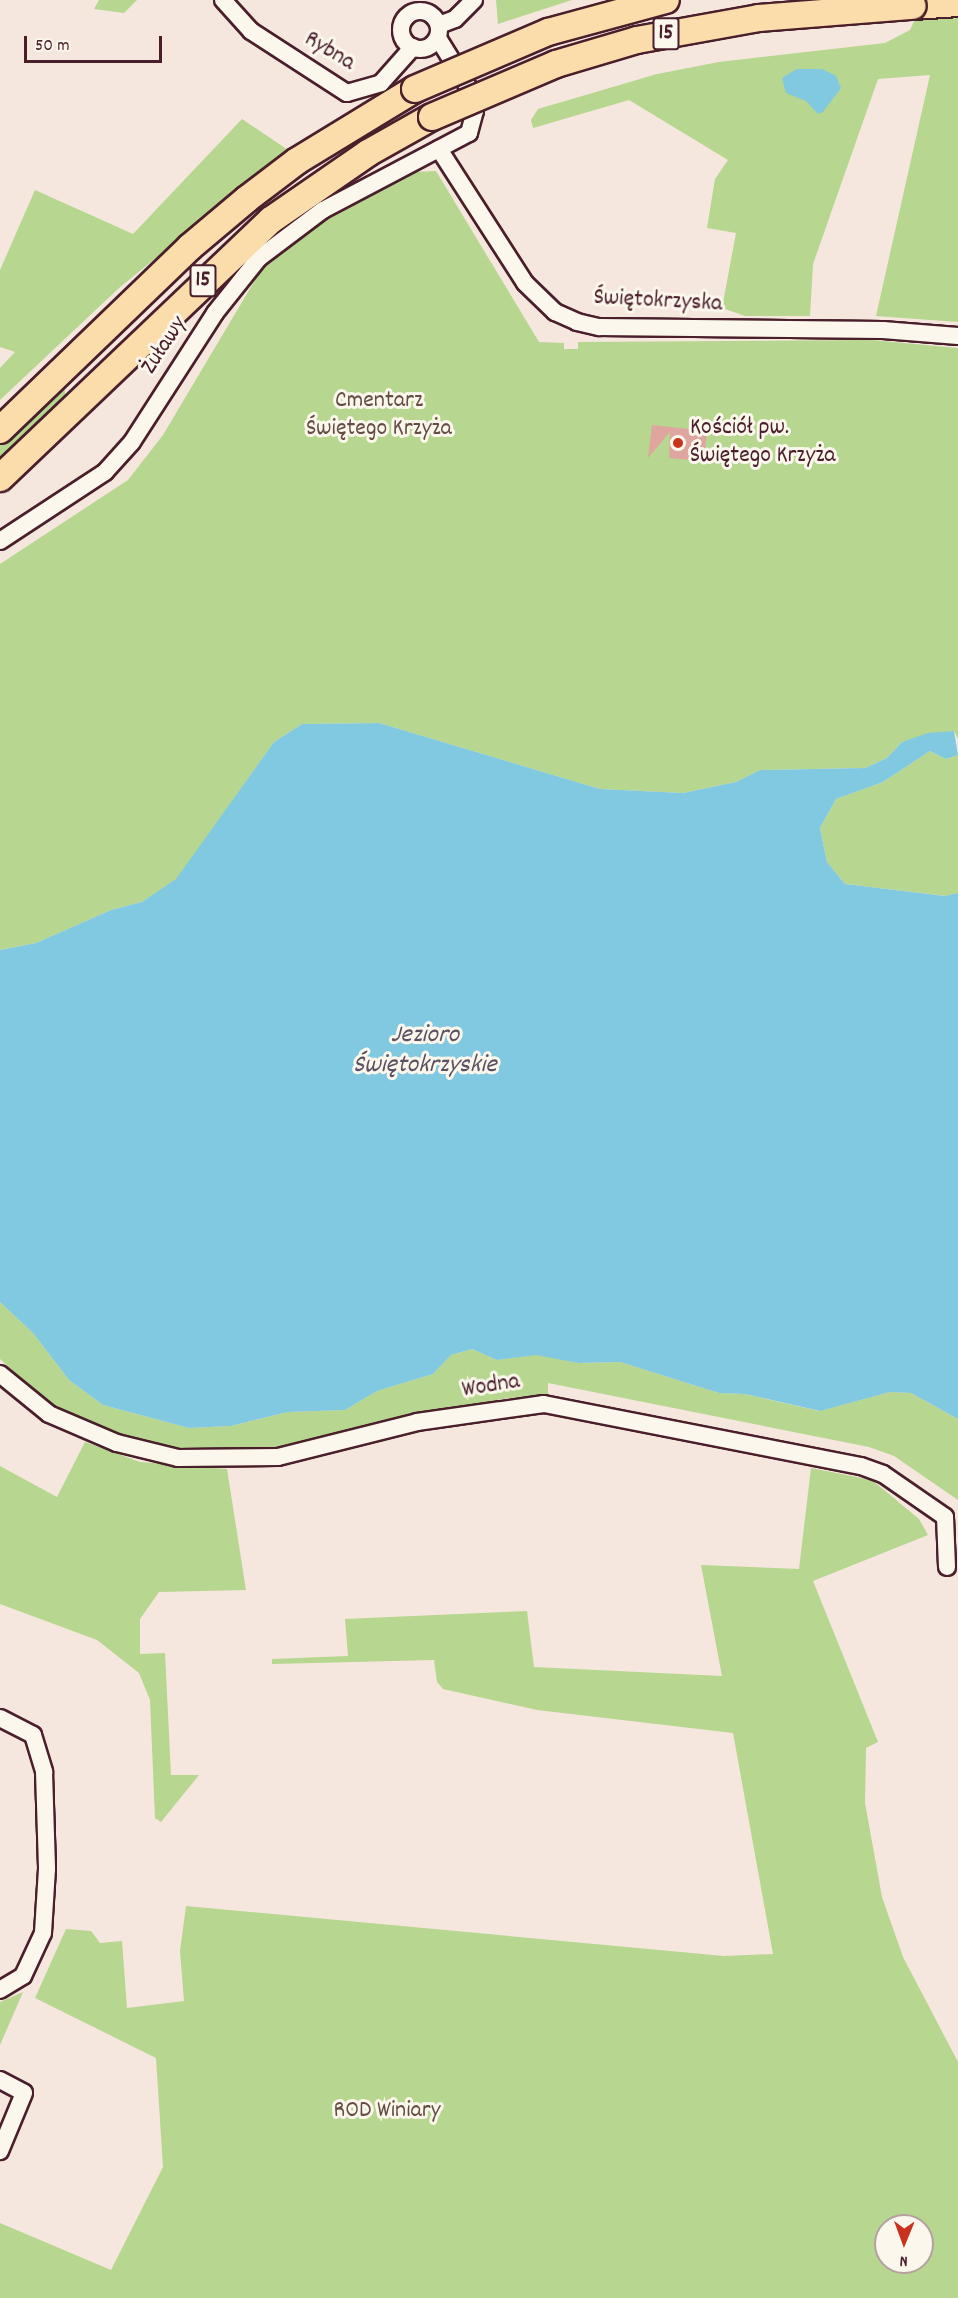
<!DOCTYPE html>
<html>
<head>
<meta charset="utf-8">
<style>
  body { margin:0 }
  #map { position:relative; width:958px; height:2298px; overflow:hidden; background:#f5e7dd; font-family:Dekko,sans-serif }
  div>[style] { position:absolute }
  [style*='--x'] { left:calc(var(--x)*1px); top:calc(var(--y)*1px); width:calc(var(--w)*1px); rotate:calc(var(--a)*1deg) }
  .green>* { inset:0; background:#b7d68f }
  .water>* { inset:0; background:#80c9e1 }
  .building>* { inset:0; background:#dfa59f }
  .roads { filter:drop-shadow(2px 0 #4a1f2b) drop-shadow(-2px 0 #4a1f2b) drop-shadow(0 2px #4a1f2b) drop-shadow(0 -2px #4a1f2b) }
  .street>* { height:16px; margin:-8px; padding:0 8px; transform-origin:8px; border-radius:8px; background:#fbf7ec }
  .street>.ring { margin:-8px; padding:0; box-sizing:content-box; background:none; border:16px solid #fbf7ec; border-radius:50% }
  .primary>* { height:26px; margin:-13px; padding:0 13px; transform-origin:13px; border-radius:13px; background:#fbddab }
  .bridges { filter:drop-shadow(2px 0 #4a1f2b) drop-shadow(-2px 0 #4a1f2b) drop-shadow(0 2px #4a1f2b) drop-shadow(0 -2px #4a1f2b) }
  .primary-bridge>* { height:26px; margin:-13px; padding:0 13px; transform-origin:13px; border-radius:13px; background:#fbddab }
  .dots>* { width:16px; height:16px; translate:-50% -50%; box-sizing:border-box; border:3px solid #fbf7ec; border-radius:50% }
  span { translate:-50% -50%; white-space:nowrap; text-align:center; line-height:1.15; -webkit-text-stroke:6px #fbf7ec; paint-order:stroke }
  .shield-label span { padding:2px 4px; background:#fbf7ec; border:2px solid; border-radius:4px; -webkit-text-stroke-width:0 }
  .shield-label { font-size:22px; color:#4a1f2b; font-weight:700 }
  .street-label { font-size:24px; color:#4a1f2b }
  .park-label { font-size:24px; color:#654d44 }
  .poi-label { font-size:24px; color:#4a1f2b }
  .left { translate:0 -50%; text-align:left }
  .water-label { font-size:26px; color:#5a5262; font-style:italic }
  .north { position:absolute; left:874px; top:2214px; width:60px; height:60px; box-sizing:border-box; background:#fbf7ec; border:2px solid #b4a19f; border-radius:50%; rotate:181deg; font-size:16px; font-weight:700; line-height:24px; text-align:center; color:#4a1f2b }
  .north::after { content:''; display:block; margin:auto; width:21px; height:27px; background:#c8321e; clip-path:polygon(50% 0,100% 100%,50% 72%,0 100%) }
  .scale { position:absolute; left:24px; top:36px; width:138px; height:27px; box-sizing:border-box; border:3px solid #4a1f2b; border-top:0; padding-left:8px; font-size:18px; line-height:21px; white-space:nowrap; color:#4a1f2b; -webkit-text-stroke:4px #fbf7ec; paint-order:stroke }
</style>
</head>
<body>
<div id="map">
  <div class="green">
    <i style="clip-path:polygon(99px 0,137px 0,124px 13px,94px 9px)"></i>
    <i style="clip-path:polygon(496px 0,572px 0,498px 24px)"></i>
    <i style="clip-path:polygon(958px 16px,958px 322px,876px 316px,930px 75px,878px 79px,813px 264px,810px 316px,745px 316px,722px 308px,736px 233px,707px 228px,715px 179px,728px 160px,629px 100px,533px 128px,531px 120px,538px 109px,657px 74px,719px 62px,885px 43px,910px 30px,915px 19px)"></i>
    <i style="clip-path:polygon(242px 119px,288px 150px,119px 288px,0 400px,0 368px,15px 352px,0 347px,0 270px,35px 190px,133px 234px)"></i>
    <i style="clip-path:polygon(436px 171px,539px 342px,564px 343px,564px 349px,578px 349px,578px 342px,872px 340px,958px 348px,958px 739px,954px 731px,902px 742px,887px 758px,865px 768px,760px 770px,736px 782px,683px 793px,600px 789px,379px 723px,302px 724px,274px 742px,177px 879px,142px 902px,111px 910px,36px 943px,0 950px,0 564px,128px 480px,163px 435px,261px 270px,320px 224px,414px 172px)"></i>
    <i style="clip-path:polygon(64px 388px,66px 397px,0 461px,0 445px)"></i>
    <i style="clip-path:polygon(930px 751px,946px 759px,958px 755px,958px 893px,946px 896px,845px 884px,827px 862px,820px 828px,836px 799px,883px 782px)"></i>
    <i style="clip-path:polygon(0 1302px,33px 1333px,69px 1380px,103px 1405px,189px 1428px,231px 1426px,288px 1412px,345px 1410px,377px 1391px,433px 1374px,451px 1355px,472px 1349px,497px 1360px,536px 1354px,578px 1363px,620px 1362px,719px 1393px,745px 1394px,819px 1411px,890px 1392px,911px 1393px,958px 1419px,958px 1500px,894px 1456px,869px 1447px,548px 1383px,548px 1396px,508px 1398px,416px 1415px,273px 1450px,206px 1452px,144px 1444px,53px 1407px,0 1359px)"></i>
    <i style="clip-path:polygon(85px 1442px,140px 1462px,227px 1469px,246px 1590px,159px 1592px,140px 1619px,140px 1654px,165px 1653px,171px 1775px,199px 1775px,161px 1822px,155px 1818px,150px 1700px,139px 1673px,97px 1640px,0 1604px,0 1466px,57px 1497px)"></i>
    <i style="clip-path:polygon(evenodd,811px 1468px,872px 1480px,919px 1519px,928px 1535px,813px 1581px,878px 1742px,866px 1748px,865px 1803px,882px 1897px,903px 1957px,958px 2062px,958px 2298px,0 2298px,0 2223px,111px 2270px,163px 2167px,156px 2058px,35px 1998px,66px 1929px,91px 1931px,100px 1943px,122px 1941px,127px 2008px,184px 2001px,180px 1951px,186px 1906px,724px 1956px,773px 1954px,733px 1733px,537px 1710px,443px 1689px,437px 1682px,434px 1660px,272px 1664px,272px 1659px,348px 1656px,345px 1619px,527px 1611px,534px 1667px,722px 1676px,701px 1565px,799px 1569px,811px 1468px,886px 2226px,922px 2226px,922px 2262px,886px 2262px,886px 2226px)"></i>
    <i style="clip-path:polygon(23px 1992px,0 2045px,0 2002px)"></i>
  </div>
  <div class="water">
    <i style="clip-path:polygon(797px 69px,822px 69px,836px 76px,841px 88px,823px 112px,818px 114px,806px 101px,786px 93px,782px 78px)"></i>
    <i style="clip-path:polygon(379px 723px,600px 789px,683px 793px,736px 782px,760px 770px,865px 768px,887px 758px,902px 742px,928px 733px,954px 731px,958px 755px,946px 759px,930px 751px,883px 782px,836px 799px,820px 828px,827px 862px,845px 884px,945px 896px,958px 893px,958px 1419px,911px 1393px,890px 1392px,820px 1411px,745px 1394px,719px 1393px,620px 1362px,578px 1363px,536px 1355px,497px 1360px,472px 1349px,451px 1355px,433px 1374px,377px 1391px,345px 1410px,288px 1412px,231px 1426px,189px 1428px,103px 1405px,69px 1380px,33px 1333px,0 1302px,0 950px,36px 943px,111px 910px,142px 902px,176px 879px,274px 742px,302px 724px)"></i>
  </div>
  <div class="building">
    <i style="clip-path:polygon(652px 425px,707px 431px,704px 461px,669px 458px,670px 432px,648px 458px)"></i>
  </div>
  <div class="roads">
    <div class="street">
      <i style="--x:223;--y:0;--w:42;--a:47.9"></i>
      <i style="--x:251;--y:31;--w:114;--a:32.9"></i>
      <i style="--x:347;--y:93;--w:35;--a:-16"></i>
      <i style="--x:381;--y:83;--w:48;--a:-48.4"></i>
      <i class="ring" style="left:401px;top:11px;width:22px;height:22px"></i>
      <i style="--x:439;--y:25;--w:17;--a:-21"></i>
      <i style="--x:455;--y:19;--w:27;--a:-45"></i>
      <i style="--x:439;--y:149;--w:159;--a:57.3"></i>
      <i style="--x:525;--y:283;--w:42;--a:44"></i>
      <i style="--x:555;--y:312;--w:24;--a:24"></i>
      <i style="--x:577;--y:322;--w:23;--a:13"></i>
      <i style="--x:599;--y:327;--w:284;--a:0.6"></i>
      <i style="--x:883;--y:330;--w:75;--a:4.6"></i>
      <i style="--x:0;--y:541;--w:126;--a:-33.3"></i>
      <i style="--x:105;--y:472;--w:40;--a:-48"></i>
      <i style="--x:132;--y:442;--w:153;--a:-57.2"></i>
      <i style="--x:215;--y:313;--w:70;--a:-51.3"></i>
      <i style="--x:259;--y:258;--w:80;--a:-36.9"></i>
      <i style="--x:323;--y:210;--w:165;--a:-27.8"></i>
      <i style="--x:469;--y:133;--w:23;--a:-75"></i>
      <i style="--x:475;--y:111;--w:27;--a:-107"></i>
      <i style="--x:467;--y:85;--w:55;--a:-121.7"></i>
      <i style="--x:0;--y:1374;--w:63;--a:39.2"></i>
      <i style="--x:49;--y:1414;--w:74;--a:23.1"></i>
      <i style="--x:117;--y:1443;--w:63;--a:13.8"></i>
      <i style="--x:178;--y:1458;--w:100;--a:-0.6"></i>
      <i style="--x:278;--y:1457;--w:143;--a:-14.1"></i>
      <i style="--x:417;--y:1422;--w:128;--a:-8.1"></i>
      <i style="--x:544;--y:1404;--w:323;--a:11.1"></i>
      <i style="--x:861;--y:1466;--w:23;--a:20"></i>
      <i style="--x:883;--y:1474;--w:75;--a:34.7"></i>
      <i style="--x:945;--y:1517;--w:50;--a:87.7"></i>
      <i style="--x:0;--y:1718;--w:37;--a:27"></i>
      <i style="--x:33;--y:1735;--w:39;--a:73"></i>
      <i style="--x:44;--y:1772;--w:97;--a:88.2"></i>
      <i style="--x:47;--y:1869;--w:64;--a:93.6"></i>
      <i style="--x:43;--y:1933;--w:47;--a:114.9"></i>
      <i style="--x:23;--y:1976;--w:27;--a:149"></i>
      <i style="--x:0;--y:2080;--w:27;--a:28"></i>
      <i style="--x:24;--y:2093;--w:63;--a:112.5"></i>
    </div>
    <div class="primary">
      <i style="--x:913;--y:6;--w:45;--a:-3.8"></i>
      <i style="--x:0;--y:430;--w:264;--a:-43.9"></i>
      <i style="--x:190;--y:247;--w:75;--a:-40.1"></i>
      <i style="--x:247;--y:199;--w:63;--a:-37.2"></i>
      <i style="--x:297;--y:161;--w:138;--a:-31.4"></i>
      <i style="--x:0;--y:478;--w:374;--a:-43.6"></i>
      <i style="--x:271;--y:220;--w:118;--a:-34.6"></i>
      <i style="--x:368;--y:153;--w:73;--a:-29.4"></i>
    </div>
  </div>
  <div class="bridges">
    <div class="primary-bridge">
      <i style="--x:415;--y:89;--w:145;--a:-23.2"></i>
      <i style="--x:548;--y:32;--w:122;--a:-15.2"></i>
      <i style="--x:432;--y:117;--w:135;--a:-23.1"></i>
      <i style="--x:556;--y:64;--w:84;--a:-16.5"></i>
      <i style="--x:637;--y:40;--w:124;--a:-10.2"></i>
      <i style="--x:759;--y:18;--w:154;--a:-4.5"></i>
    </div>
  </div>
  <div class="dots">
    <i style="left:678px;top:443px;background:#c8321e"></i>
  </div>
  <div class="shield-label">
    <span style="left:666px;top:34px">15</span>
    <span style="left:203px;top:281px">15</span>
  </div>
  <div class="street-label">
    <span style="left:329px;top:52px;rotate:31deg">Rybna</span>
    <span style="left:658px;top:302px;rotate:3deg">Świętokrzyska</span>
    <span style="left:165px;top:346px;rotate:-57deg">Żuławy</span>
    <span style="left:491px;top:1387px;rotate:-9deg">Wodna</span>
  </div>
  <div class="park-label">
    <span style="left:379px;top:416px">Cmentarz<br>Świętego Krzyża</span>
    <span style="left:387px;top:2112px">ROD Winiary</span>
  </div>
  <div class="poi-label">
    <span class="left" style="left:690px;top:443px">Kościół pw.<br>Świętego Krzyża</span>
  </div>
  <div class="water-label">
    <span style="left:425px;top:1051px">Jezioro<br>Świętokrzyskie</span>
  </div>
  <div class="north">N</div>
  <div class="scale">50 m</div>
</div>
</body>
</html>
